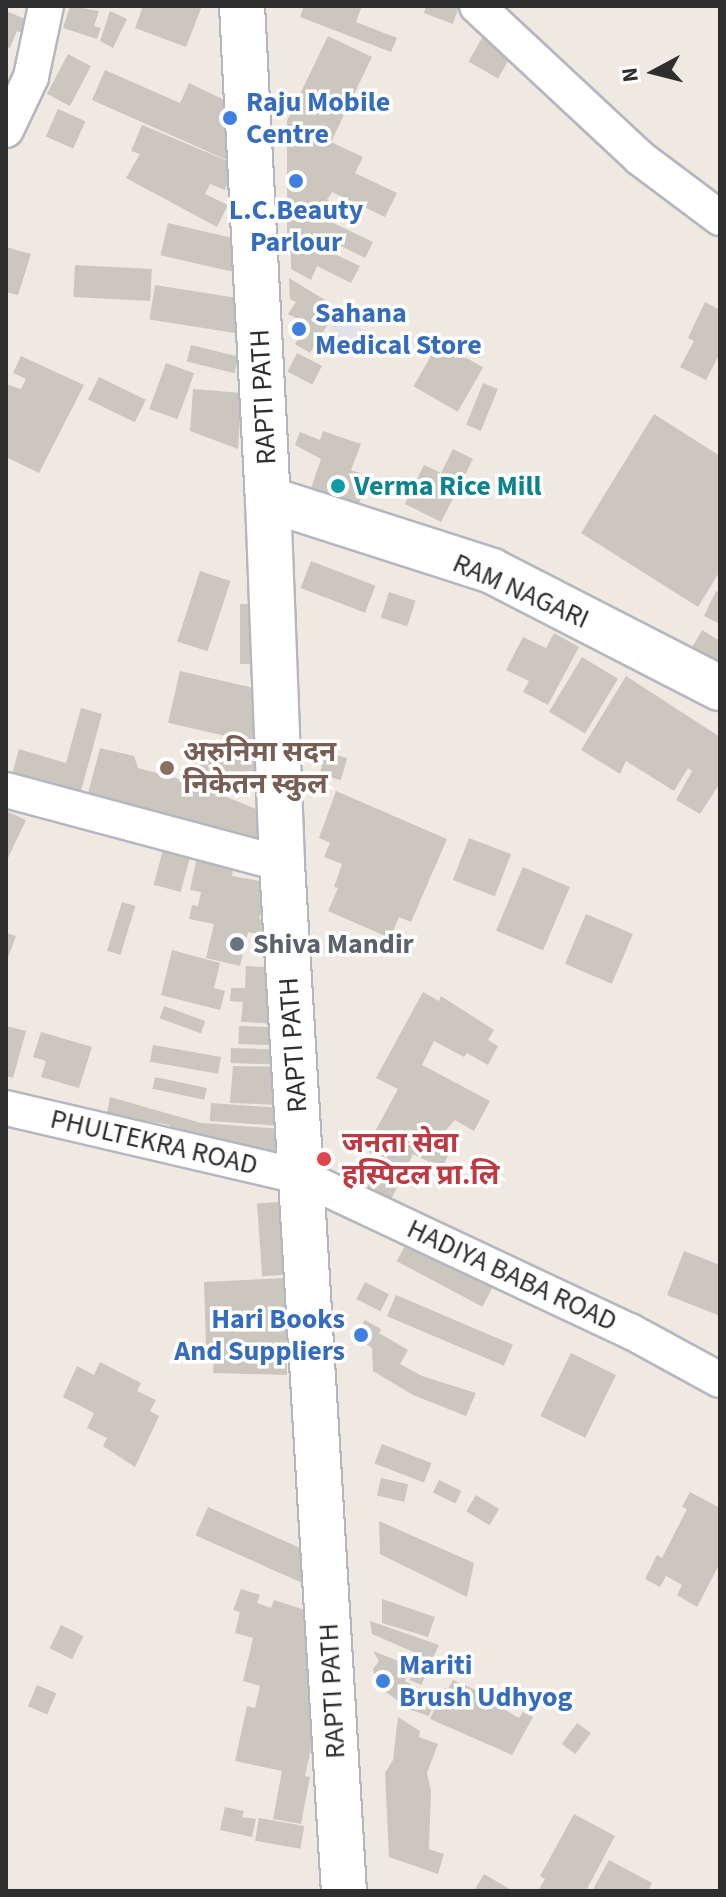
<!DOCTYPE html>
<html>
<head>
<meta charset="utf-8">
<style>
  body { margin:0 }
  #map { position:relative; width:726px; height:1897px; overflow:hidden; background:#efe9e1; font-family:"Source Sans 3","Noto Sans Devanagari",sans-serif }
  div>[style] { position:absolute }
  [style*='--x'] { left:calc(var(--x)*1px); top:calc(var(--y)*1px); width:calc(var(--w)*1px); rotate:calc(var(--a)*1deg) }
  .industrial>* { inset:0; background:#e3e1e8; transform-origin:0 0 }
  .building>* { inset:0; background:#cbc7bf; transform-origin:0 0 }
  .roads { filter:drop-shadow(2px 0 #b4b7c1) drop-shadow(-2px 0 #b4b7c1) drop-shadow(0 2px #b4b7c1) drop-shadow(0 -2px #b4b7c1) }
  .street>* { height:34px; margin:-17px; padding:0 17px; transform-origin:17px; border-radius:17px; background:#fff }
  .secondary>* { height:44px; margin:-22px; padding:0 22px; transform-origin:22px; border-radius:22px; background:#fff }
  .dots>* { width:22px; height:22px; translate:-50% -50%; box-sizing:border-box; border:4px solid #fff; border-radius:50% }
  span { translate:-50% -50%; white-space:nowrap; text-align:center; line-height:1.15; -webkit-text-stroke:7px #fff; paint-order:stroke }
  .shop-label { font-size:28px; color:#366cbe; font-weight:700 }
  .left { translate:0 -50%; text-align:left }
  .right { translate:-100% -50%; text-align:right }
  .street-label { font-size:28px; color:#2e2e2e }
  .culture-label { font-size:28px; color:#0d838f; font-weight:700 }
  .education-label { font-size:28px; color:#785e54; font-weight:700 }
  .worship-label { font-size:28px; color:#5b616d; font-weight:700 }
  .health-label { font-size:28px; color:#be3a42; font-weight:700 }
  .frame { position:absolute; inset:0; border:8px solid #2e2e2e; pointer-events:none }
  .north { position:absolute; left:614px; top:32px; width:80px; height:80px; -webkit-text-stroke:6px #fff; paint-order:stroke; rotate:263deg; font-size:22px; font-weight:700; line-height:32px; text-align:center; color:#2e2e2e }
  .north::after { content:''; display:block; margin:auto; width:28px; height:36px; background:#2e2e2e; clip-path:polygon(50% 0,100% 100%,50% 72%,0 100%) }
</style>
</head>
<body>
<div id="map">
  <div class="industrial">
    <i style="left:340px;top:315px;width:46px;height:23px;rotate:32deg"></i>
  </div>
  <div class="building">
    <i style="clip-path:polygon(70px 6px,99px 11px,94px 26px,101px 28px,97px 39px,63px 28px)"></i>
    <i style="clip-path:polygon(143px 6px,202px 6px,186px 47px,135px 28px)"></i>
    <i style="clip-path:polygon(304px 6px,362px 6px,356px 22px,397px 38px,391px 52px,300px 17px)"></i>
    <i style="clip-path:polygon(426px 6px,459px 6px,453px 24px,424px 13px)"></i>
    <i style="clip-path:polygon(6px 11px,35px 23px,30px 36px,17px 31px,10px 48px,6px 47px)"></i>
    <i style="clip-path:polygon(110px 11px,127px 19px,113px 48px,100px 41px)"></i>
    <i style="clip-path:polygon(328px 36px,372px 57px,331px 142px,363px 157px,355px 173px,397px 193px,385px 217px,332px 192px,327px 200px,334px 204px,327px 220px,373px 242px,365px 258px,333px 242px,328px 251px,360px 266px,351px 283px,317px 266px,311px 280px,291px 269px,291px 253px,287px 252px,287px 121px)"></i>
    <i style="left:482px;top:38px;width:34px;height:27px;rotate:30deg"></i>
    <i style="left:68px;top:54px;width:26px;height:45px;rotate:28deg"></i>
    <i style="clip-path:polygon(105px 70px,180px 103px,189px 83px,237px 106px,235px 142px,227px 160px,92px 100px)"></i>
    <i style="left:58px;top:109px;width:30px;height:30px;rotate:24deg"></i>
    <i style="clip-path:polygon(142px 125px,235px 164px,225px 190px,210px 184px,205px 194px,228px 205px,217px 227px,126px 178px,140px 154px,131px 151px)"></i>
    <i style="left:168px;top:223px;width:74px;height:33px;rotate:13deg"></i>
    <i style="clip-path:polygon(6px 247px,31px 254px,18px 295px,6px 292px)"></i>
    <i style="left:75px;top:265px;width:77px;height:32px;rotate:3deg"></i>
    <i style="clip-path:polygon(289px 278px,338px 308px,310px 353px,295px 344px,300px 336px,289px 330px,296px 318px,288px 314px,296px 302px,290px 299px)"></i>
    <i style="left:155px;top:285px;width:96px;height:35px;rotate:9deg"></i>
    <i style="clip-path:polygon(705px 302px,720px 310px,720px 353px,706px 380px,680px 367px,694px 341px,688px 338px)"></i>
    <i style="left:439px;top:342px;width:51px;height:51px;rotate:30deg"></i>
    <i style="left:191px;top:345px;width:49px;height:17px;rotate:14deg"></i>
    <i style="left:297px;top:353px;width:28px;height:21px;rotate:27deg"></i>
    <i style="clip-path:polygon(21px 356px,84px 385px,39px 473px,6px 457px,6px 384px,21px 389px,26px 379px,13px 373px)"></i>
    <i style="left:166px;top:363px;width:30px;height:49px;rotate:20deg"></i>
    <i style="left:99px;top:377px;width:52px;height:25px;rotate:26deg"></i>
    <i style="left:483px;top:383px;width:16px;height:45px;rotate:22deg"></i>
    <i style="clip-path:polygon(193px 389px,242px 393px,238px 449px,190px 431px)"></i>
    <i style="clip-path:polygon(654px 414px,720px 456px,720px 571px,698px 607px,581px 533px)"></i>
    <i style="clip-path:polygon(323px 431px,361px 444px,351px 470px,369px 476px,355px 514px,308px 497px,321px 459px,295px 445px,300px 432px,320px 440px)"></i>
    <i style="clip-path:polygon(453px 449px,473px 459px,441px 522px,405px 504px,424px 465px,441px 473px)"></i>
    <i style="left:311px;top:561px;width:69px;height:29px;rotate:21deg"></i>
    <i style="left:200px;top:571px;width:32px;height:74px;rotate:18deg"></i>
    <i style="clip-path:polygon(716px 591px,720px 593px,720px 624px,704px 616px)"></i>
    <i style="left:389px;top:592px;width:28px;height:27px;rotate:18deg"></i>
    <i style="left:240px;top:604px;width:23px;height:60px"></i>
    <i style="clip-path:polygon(702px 630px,720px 641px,720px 658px,710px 675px,685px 660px)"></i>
    <i style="clip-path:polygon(554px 633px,579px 647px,548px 705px,523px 692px,529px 681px,506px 670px,523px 637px,546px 648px)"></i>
    <i style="left:582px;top:657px;width:42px;height:64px;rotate:31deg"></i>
    <i style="left:180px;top:671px;width:87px;height:53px;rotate:13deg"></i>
    <i style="clip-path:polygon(626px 676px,720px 737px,720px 783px,700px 814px,676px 800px,692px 771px,688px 768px,674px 791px,626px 761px,620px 774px,581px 750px)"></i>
    <i style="clip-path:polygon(81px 708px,102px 714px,80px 795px,12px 774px,19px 749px,66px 763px)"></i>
    <i style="left:195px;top:739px;width:72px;height:42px;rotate:9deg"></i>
    <i style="clip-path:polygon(100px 748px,134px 756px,138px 768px,190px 782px,273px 816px,267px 848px,86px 801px)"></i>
    <i style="left:326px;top:752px;width:22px;height:23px;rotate:16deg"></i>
    <i style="clip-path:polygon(336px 791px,447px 839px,411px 922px,399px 917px,390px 938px,328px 911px,338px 888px,334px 887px,342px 864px,324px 857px,330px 843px,319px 838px)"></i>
    <i style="clip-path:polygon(6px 811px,26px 820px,6px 862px)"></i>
    <i style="left:469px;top:838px;width:45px;height:45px;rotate:21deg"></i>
    <i style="left:164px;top:846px;width:28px;height:40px;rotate:15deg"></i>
    <i style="clip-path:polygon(198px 852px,235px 860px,232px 876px,271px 883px,259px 919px,282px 924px,279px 939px,248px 932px,240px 966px,206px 958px,214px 924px,189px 919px,192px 905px,198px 906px,201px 892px,190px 890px)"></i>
    <i style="left:523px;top:867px;width:51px;height:69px;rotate:23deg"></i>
    <i style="left:122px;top:902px;width:14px;height:51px;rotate:17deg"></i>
    <i style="left:586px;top:914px;width:51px;height:54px;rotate:23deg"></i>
    <i style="clip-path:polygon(6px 933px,16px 936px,6px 963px)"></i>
    <i style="clip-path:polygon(172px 950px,220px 963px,214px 988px,225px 991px,220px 1010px,161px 995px)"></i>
    <i style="clip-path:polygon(246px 966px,285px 968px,282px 1024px,241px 1022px,243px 1002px,230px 1001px,231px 988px,245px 988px)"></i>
    <i style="clip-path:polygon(423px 992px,439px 1001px,441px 996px,494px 1030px,488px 1040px,498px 1046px,488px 1065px,467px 1053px,464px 1057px,434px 1041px,422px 1065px,490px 1101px,474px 1131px,455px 1120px,439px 1138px,453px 1145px,442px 1168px,413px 1154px,389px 1204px,358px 1193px,375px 1159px,366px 1148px,398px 1089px,376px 1078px)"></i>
    <i style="left:164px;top:1006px;width:44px;height:13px;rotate:20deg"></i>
    <i style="clip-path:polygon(6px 1026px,26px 1031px,13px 1078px,6px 1076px)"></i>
    <i style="left:239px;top:1026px;width:47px;height:18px;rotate:2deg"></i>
    <i style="clip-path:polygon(41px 1032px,92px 1047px,79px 1088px,41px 1077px,46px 1061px,33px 1057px)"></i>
    <i style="left:153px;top:1045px;width:69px;height:17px;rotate:10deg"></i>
    <i style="left:231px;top:1048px;width:60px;height:15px;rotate:2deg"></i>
    <i style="clip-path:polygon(233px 1066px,291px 1067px,284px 1105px,230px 1103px)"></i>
    <i style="left:155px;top:1077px;width:53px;height:12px;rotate:12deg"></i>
    <i style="clip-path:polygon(110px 1097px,201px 1123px,282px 1129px,280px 1161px,165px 1141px,170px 1125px,107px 1114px)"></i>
    <i style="left:211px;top:1103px;width:78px;height:18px;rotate:4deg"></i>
    <i style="left:279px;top:1202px;width:73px;height:22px;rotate:86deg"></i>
    <i style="left:408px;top:1240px;width:97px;height:24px;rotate:28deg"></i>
    <i style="clip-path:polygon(684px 1251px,720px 1265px,720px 1316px,667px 1295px)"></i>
    <i style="clip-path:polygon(285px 1278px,287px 1375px,213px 1373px,215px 1346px,206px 1347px,204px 1282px)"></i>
    <i style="left:365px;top:1282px;width:27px;height:19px;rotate:27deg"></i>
    <i style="left:396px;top:1295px;width:127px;height:23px;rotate:23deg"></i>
    <i style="clip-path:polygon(365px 1320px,381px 1329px,379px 1333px,408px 1350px,400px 1364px,422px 1376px,476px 1393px,466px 1416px,413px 1395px,373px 1371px,372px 1348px,355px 1337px)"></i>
    <i style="left:571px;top:1353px;width:50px;height:70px;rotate:26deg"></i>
    <i style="clip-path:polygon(100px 1362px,141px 1383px,137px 1391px,156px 1400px,150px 1411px,159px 1416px,135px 1467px,103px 1446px,107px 1438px,87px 1428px,94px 1413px,63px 1397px,77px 1366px,94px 1375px)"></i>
    <i style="left:382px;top:1444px;width:53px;height:21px;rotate:21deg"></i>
    <i style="left:381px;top:1478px;width:28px;height:18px;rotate:13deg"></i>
    <i style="left:439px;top:1480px;width:25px;height:14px;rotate:26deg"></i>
    <i style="clip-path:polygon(690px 1492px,720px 1508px,720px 1563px,697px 1607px,677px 1595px,682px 1585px,666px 1576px,660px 1587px,645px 1579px,657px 1555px,662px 1558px,687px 1509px,682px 1507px)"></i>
    <i style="left:476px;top:1495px;width:27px;height:19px;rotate:31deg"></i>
    <i style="left:208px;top:1507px;width:117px;height:31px;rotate:24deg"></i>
    <i style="clip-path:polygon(379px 1521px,474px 1563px,467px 1597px,380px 1554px)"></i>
    <i style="clip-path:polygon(241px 1589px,260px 1595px,257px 1603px,271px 1608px,274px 1600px,311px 1612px,315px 1729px,305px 1776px,310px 1777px,301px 1824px,273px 1819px,282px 1771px,235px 1761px,247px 1706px,255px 1708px,260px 1686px,243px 1681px,253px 1638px,235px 1633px,240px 1612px,233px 1610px)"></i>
    <i style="clip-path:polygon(382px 1599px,435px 1617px,428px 1637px,382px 1623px)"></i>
    <i style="clip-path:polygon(370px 1621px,439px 1645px,432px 1660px,372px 1634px)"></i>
    <i style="left:61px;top:1625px;width:25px;height:26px;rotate:26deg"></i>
    <i style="clip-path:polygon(373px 1651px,411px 1666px,405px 1681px,431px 1696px,429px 1701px,434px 1703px,429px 1716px,411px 1710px,376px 1685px,373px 1669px,379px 1661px)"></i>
    <i style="left:415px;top:1667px;width:13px;height:14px;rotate:23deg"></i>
    <i style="clip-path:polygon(453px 1680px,508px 1704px,505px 1710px,519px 1718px,523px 1712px,533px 1717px,512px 1755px,430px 1719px,444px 1688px,448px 1689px)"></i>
    <i style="left:37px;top:1685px;width:21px;height:23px;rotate:23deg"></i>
    <i style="clip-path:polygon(398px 1717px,420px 1731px,419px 1737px,438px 1744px,427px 1773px,431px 1791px,429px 1849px,444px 1854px,438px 1874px,389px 1857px,385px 1773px,393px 1760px)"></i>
    <i style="left:577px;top:1723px;width:17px;height:26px;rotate:36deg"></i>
    <i style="clip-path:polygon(225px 1807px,244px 1811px,242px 1817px,256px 1819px,252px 1837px,220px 1830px)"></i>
    <i style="clip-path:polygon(574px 1814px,615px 1836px,586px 1891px,538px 1891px,545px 1879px,540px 1876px)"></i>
    <i style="left:259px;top:1818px;width:46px;height:23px;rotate:10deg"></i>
    <i style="clip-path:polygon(609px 1860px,652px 1883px,648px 1891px,592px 1891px)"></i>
    <i style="clip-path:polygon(484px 1874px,513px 1891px,474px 1891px)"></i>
  </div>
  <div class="roads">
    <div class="street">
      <i style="--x:477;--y:6;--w:223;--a:43"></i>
      <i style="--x:640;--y:158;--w:100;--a:36.9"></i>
      <i style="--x:6;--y:130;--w:59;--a:-64.7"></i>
      <i style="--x:31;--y:77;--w:73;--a:-78.1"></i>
      <i style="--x:6;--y:790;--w:286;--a:15"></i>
      <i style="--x:6;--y:1108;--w:304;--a:13.1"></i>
      <i style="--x:302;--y:1177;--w:362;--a:25.2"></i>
      <i style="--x:630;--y:1331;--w:102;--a:28.6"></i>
    </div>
    <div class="secondary">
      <i style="--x:242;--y:6;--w:494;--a:87"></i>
      <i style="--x:268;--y:499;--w:365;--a:87.8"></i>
      <i style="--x:282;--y:864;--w:1029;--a:86.55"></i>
      <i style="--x:268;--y:499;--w:235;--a:17.8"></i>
      <i style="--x:492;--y:571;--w:256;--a:27.2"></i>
    </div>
  </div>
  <div class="dots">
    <i style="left:230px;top:118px;background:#3f7fe0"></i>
    <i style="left:296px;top:181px;background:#3f7fe0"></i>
    <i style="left:299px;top:329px;background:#3f7fe0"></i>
    <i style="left:338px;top:486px;background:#0f9aa8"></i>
    <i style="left:167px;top:768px;background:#8d6e63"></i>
    <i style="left:237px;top:944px;background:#6b7280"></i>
    <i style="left:324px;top:1159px;background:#e0444e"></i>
    <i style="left:361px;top:1335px;background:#3f7fe0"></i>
    <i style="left:383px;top:1681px;background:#3f7fe0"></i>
  </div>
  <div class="shop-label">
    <span class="left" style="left:246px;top:118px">Raju Mobile<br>Centre</span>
    <span style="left:296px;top:226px">L.C.Beauty<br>Parlour</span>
    <span class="left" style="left:315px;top:329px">Sahana<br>Medical Store</span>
    <span class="right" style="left:345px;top:1335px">Hari Books<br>And Suppliers</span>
    <span class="left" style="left:399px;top:1681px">Mariti<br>Brush Udhyog</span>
  </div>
  <div class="street-label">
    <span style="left:263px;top:397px;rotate:-93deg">RAPTI PATH</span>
    <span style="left:521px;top:591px;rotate:24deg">RAM NAGARI</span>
    <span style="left:293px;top:1045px;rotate:-94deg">RAPTI PATH</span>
    <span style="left:154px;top:1142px;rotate:13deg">PHULTEKRA ROAD</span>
    <span style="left:512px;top:1275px;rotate:25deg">HADIYA BABA ROAD</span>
    <span style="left:332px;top:1691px;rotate:-93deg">RAPTI PATH</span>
  </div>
  <div class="culture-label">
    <span class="left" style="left:354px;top:486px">Verma Rice Mill</span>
  </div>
  <div class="education-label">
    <span class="left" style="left:183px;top:768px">अरुनिमा सदन<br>निकेतन स्कुल</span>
  </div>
  <div class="worship-label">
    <span class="left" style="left:253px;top:944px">Shiva Mandir</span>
  </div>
  <div class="health-label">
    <span class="left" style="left:342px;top:1159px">जनता सेवा<br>हस्पिटल प्रा.लि</span>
  </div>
  <div class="frame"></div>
  <div class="north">N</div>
</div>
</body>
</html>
